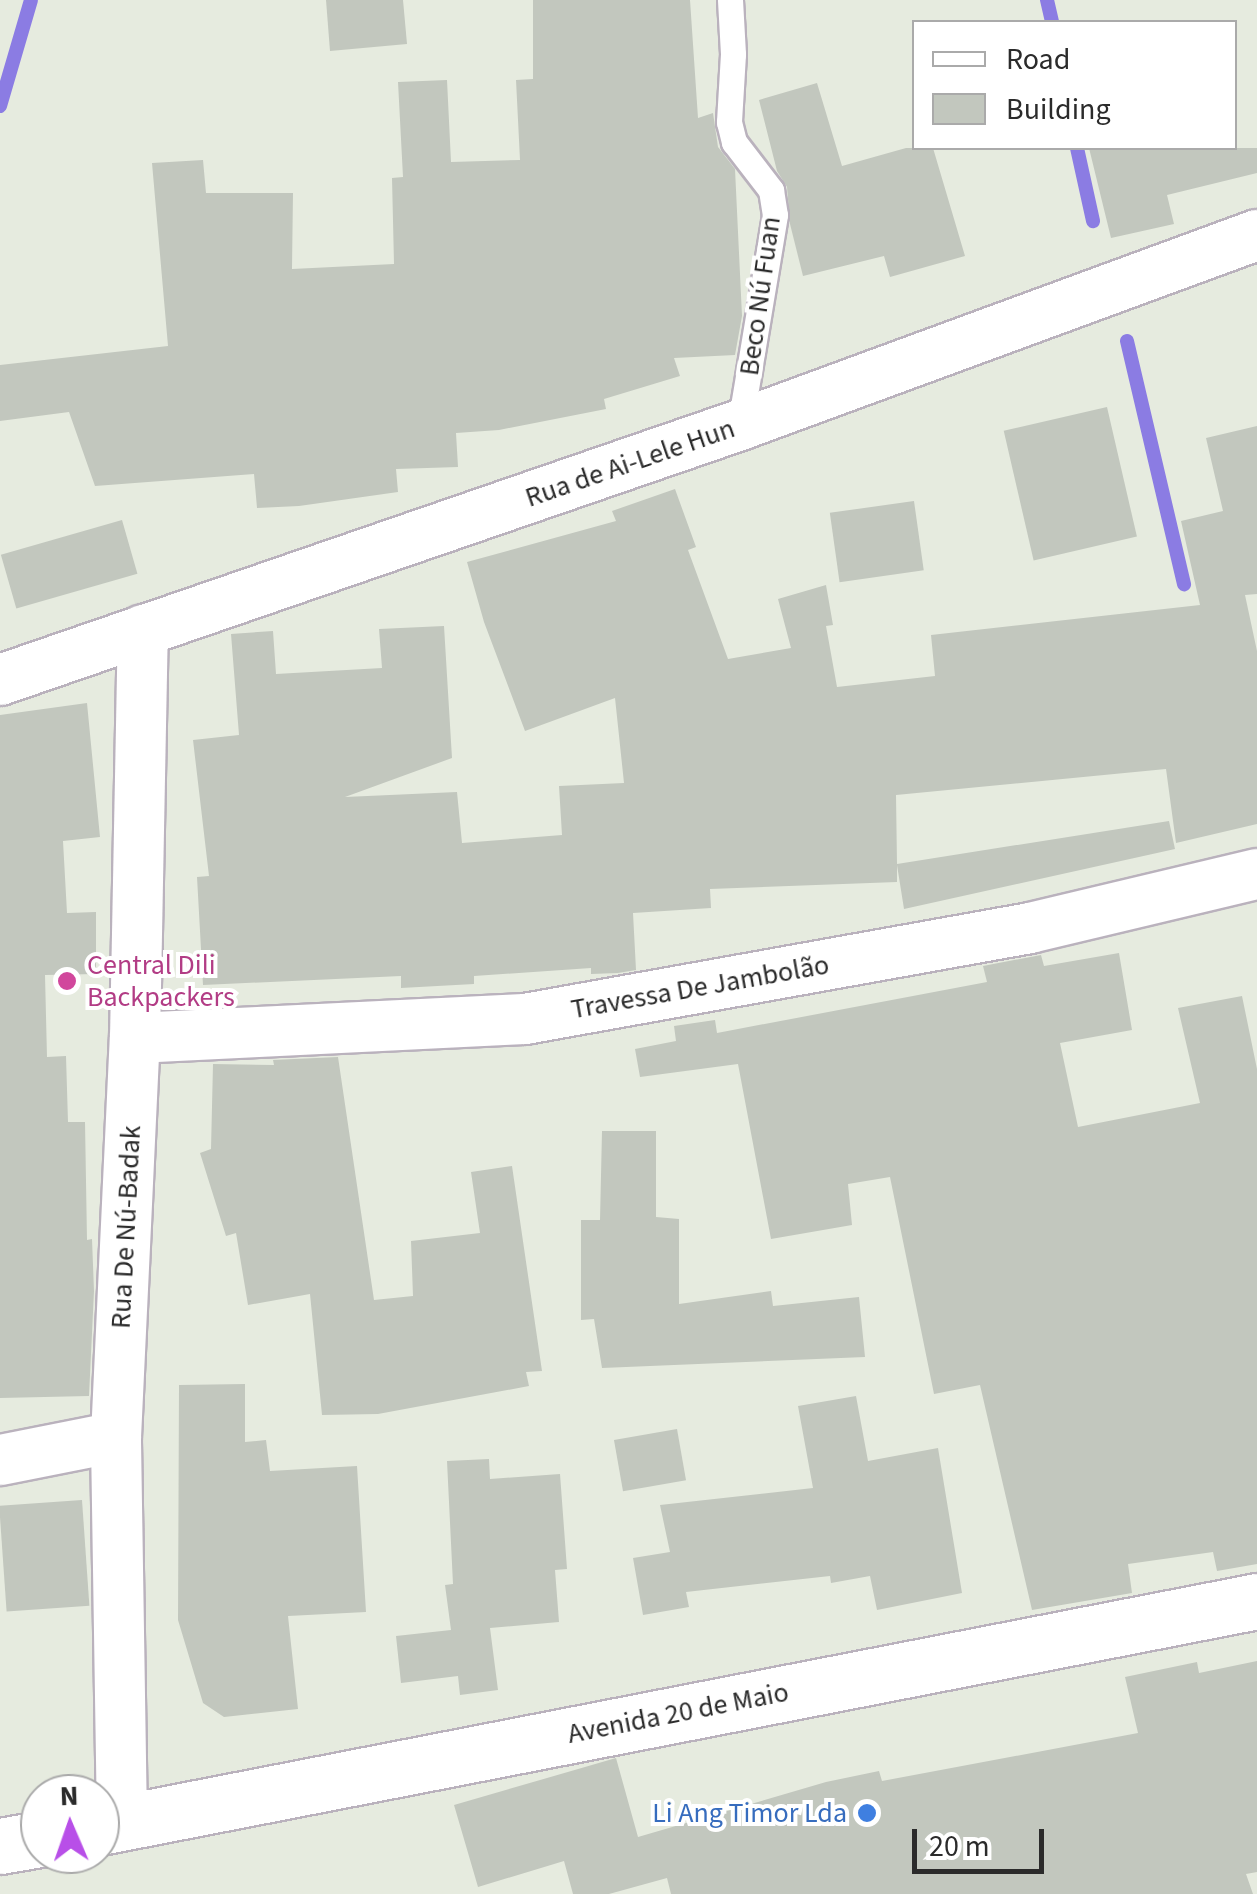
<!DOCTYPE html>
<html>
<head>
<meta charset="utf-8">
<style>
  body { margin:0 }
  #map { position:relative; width:1257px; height:1894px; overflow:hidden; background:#e6ebdf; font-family:"Source Sans 3",sans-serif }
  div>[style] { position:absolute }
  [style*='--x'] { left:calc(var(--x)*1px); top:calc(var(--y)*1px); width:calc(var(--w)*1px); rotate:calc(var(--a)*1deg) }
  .stream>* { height:14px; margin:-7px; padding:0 7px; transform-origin:7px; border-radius:7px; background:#8b7ce3 }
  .building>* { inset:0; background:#c2c7be; transform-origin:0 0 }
  .roads { filter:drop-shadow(2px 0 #bab2bd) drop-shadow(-2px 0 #bab2bd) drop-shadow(0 2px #bab2bd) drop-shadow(0 -2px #bab2bd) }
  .service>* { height:25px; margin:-12.5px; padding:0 12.5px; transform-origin:12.5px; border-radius:12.5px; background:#fff }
  .minor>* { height:50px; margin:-25px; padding:0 25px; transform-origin:25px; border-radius:25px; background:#fff }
  .secondary>* { height:55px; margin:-27.5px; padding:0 27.5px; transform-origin:27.5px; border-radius:27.5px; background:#fff }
  .dots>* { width:28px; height:28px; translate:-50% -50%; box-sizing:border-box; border:5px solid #fff; border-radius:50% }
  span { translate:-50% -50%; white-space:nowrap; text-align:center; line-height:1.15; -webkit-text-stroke:8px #fff; paint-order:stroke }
  .street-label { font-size:28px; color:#2b2b2b }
  .hotel-label { font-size:28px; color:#b23c85 }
  .left { translate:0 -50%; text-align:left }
  .shop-label { font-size:28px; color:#366cbe }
  .right { translate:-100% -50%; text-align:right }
  .legend { position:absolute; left:912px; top:20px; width:325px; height:130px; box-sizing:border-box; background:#fff; border:2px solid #aaa; margin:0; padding:12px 18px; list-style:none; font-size:30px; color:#2b2b2b }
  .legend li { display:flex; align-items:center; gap:20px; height:50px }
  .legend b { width:50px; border:2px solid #aaa }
  .north { position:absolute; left:20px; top:1774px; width:100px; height:100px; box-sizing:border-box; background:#fff; border:2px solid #aaa; border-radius:50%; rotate:358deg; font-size:28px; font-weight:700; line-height:40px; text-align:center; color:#2b2b2b }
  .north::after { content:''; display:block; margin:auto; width:35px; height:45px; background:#b84fe8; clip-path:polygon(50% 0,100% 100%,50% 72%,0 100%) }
  .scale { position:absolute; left:912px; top:1829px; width:132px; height:45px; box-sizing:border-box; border:5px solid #2b2b2b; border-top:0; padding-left:12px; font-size:30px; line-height:35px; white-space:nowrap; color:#2b2b2b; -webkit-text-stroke:8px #fff; paint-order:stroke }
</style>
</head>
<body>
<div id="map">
  <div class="stream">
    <i style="--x:1047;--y:0;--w:23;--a:77"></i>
    <i style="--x:0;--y:106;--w:110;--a:-73.7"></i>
    <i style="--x:1077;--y:148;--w:75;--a:77.6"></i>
    <i style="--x:1127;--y:341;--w:250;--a:76.8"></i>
  </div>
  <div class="building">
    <i style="clip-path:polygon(326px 0,403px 0,407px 44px,330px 51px)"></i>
    <i style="clip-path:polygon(533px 0,690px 0,698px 118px,713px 113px,718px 147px,735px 169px,742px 316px,735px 355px,674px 358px,680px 376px,604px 399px,606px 409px,499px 430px,456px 433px,458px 467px,396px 469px,398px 492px,299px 506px,257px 508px,254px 474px,95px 486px,69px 412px,0 421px,0 365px,168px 346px,152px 163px,203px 160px,206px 193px,293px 193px,292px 269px,394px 264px,392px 178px,403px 177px,398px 82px,447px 80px,451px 162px,520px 160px,516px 80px,533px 79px)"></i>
    <i style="clip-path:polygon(817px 83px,842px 166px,906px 148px,933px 148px,965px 256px,890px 277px,884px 256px,803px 276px,790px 224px,787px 187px,777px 171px,759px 100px)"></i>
    <i style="clip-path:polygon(1089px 148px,1257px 148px,1257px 173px,1167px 195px,1174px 224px,1111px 238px)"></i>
    <i style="left:1107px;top:407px;width:133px;height:106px;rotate:77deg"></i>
    <i style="clip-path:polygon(1257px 426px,1257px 594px,1245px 595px,1257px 651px,1257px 824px,1176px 843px,1166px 769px,896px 795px,897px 864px,1169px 821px,1175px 849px,904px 909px,897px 865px,897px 882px,710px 889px,711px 908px,633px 913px,636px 970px,618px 973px,591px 974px,591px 968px,474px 976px,474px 984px,401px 988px,401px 976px,203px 985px,197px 877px,209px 876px,193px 740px,239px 735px,231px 634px,273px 631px,276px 674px,382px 668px,379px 629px,444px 626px,452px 758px,345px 797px,457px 792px,462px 843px,562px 835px,559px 786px,624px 783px,615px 698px,525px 731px,484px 622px,467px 562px,616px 521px,612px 511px,675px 489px,696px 547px,688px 550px,728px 659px,791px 648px,778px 599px,826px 585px,833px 625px,826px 626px,837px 687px,935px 676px,931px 635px,1200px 605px,1181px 521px,1223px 511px,1206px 438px)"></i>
    <i style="left:914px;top:501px;width:70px;height:85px;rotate:82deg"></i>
    <i style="left:122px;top:520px;width:56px;height:126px;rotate:74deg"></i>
    <i style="clip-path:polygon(87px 703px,100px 837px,63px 841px,67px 913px,96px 912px,96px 974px,45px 975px,47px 1057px,66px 1056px,68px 1122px,85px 1122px,87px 1240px,92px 1239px,94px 1291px,89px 1396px,0 1398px,0 715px)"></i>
    <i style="clip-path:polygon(1119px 953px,1132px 1030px,1060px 1043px,1078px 1127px,1200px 1103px,1178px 1008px,1242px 996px,1257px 1069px,1257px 1564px,1217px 1571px,1213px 1552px,1128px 1564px,1132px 1593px,1032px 1610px,980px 1385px,934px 1394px,890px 1177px,848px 1184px,852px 1225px,771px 1239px,738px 1064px,640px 1077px,635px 1049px,676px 1041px,674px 1026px,715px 1020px,717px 1033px,987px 982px,983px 966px,1041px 955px,1044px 966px)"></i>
    <i style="clip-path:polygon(338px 1057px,374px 1300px,413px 1296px,411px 1241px,480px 1233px,471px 1172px,512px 1166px,542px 1371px,526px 1372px,529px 1386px,378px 1414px,322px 1415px,310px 1294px,248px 1305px,236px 1233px,226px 1236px,200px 1153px,211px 1149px,213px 1064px,274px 1065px,273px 1060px)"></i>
    <i style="clip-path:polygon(602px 1131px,656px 1131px,656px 1217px,679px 1219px,679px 1304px,771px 1291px,773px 1306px,859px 1297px,865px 1357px,602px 1368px,594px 1319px,581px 1320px,581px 1220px,600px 1220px)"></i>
    <i style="clip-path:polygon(245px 1384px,245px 1442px,266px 1440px,270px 1471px,357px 1466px,366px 1612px,288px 1616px,298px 1709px,224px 1717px,203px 1703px,178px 1620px,179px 1385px)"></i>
    <i style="clip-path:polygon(856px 1396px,868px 1461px,938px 1448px,962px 1593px,877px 1610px,870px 1576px,831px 1583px,830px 1576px,686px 1592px,689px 1607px,643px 1615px,633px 1558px,670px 1552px,660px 1505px,813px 1488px,798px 1406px)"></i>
    <i style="left:677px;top:1429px;width:52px;height:64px;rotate:80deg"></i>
    <i style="clip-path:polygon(489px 1459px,490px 1479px,560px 1474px,567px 1569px,555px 1570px,559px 1622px,490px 1628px,498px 1690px,460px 1695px,458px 1676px,401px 1683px,396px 1636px,451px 1630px,445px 1585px,453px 1584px,447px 1461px)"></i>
    <i style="left:82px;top:1500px;width:106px;height:83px;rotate:86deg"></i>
    <i style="clip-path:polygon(1257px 1661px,1257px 1872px,1246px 1874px,1253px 1894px,671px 1894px,667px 1878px,609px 1894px,573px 1894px,564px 1861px,478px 1887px,454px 1805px,616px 1758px,638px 1837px,826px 1782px,879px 1771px,882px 1781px,1138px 1733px,1125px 1677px,1197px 1662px,1199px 1673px)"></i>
  </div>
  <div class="roads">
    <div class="service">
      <i style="--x:730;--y:0;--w:54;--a:86.8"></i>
      <i style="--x:733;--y:54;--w:68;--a:93.4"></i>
      <i style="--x:729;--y:122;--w:21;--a:76"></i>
      <i style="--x:734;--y:142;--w:61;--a:52.4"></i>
      <i style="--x:771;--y:190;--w:25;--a:81"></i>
      <i style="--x:775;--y:215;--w:213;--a:99.5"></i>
    </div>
    <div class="minor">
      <i style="--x:0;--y:680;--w:783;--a:-19.01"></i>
      <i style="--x:740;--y:425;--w:551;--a:-20.18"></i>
      <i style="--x:135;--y:1038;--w:390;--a:-2.8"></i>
      <i style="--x:525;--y:1019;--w:513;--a:-10.21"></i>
      <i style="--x:1030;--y:928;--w:233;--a:-13.4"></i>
      <i style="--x:0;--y:1460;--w:118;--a:-11.2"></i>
      <i style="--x:122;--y:1823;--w:386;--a:-90.9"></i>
      <i style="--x:116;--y:1437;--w:399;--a:-87.3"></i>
      <i style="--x:135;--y:1038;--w:408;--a:-88.9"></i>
    </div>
    <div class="secondary">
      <i style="--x:100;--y:1827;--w:1179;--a:-11.05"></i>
      <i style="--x:0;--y:1846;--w:41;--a:-9.9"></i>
    </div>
  </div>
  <div class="dots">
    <i style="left:67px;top:981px;background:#d1479c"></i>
    <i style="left:867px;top:1813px;background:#3f7fe0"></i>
  </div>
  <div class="street-label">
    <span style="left:760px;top:296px;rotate:-82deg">Beco Nú Fuan</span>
    <span style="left:630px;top:463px;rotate:-19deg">Rua de Ai-Lele Hun</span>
    <span style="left:700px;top:987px;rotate:-10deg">Travessa De Jambolão</span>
    <span style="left:126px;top:1227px;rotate:-87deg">Rua De Nú-Badak</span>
    <span style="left:678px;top:1713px;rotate:-11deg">Avenida 20 de Maio</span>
  </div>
  <div class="hotel-label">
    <span class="left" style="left:87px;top:981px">Central Dili<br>Backpackers</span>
  </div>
  <div class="shop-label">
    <span class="right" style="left:847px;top:1813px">Li Ang Timor Lda</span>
  </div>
  <ul class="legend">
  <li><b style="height:12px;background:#fff"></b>Road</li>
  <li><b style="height:28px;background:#c2c7be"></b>Building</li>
  </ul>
  <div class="north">N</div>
  <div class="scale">20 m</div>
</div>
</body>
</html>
